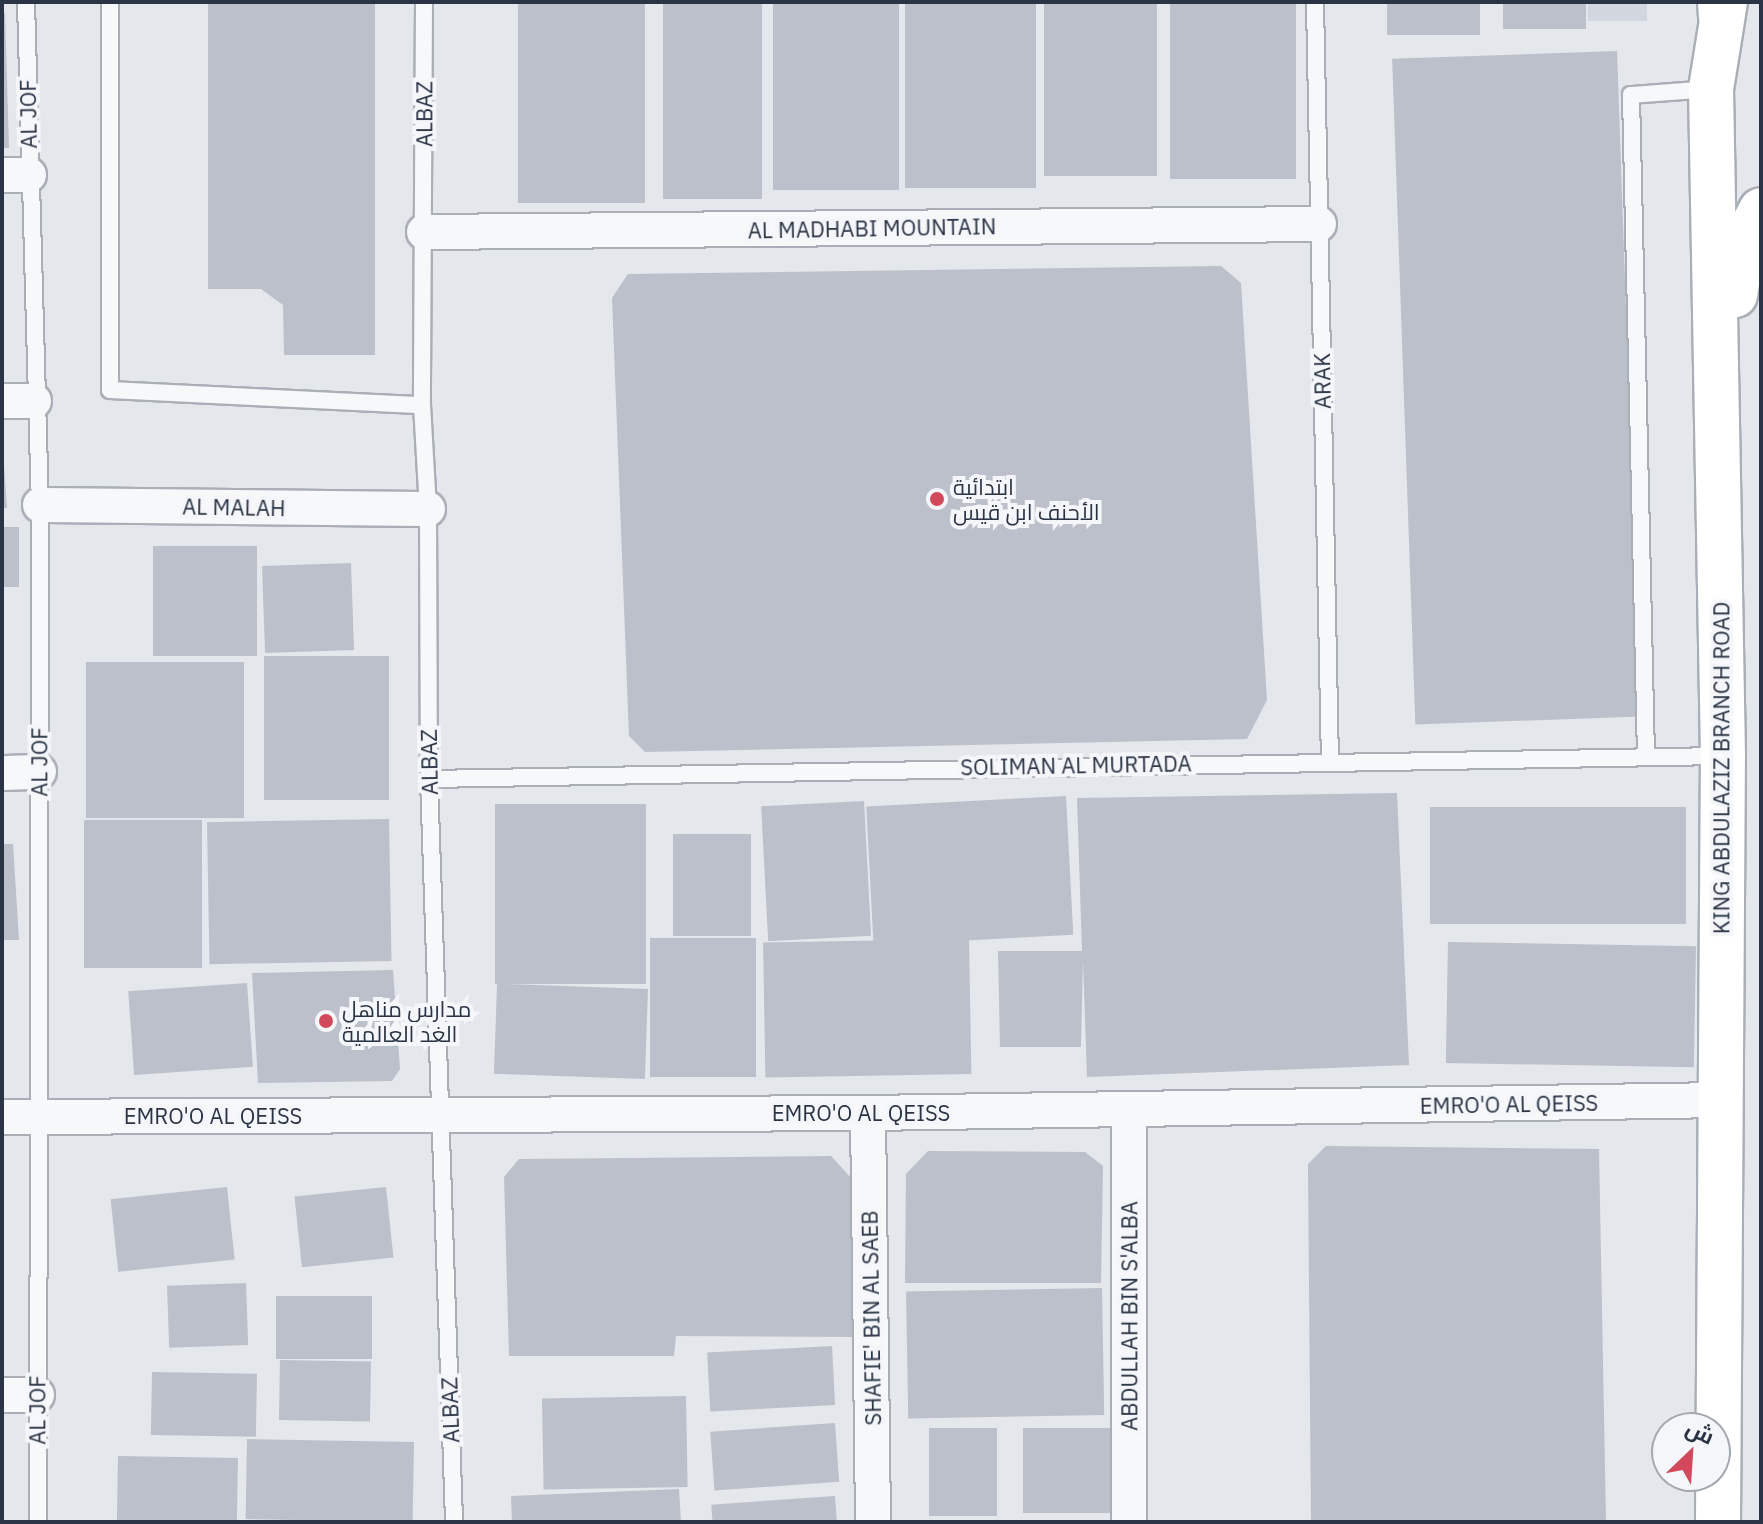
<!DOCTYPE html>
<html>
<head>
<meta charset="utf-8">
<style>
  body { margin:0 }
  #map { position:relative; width:1763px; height:1524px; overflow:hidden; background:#e4e7ec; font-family:"IBM Plex Sans",Cairo,sans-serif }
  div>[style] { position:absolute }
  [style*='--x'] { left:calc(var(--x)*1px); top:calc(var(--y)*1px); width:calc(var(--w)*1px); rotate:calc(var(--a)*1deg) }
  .built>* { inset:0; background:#d2d6de; transform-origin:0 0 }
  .building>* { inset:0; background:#bbc0ca; transform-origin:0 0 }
  .roads { filter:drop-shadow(2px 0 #a9aeb7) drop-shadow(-2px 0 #a9aeb7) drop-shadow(0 2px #a9aeb7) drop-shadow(0 -2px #a9aeb7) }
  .lane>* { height:16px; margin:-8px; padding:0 8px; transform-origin:8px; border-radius:8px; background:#f7f8fa }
  .street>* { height:34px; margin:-17px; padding:0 17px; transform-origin:17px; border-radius:17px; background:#f7f8fa }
  .secondary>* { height:44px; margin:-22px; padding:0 22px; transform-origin:22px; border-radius:22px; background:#fff }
  .primary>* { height:44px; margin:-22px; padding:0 22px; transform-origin:22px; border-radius:22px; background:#fff }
  .dots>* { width:22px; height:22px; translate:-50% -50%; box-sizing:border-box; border:4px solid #f4f6f9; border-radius:50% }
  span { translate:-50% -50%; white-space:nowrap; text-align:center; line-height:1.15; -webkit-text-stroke:8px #f4f6f9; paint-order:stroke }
  .street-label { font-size:22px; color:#2b3445 }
  .poi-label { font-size:22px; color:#2b3445 }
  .left { translate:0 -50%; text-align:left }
  .frame { position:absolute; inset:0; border:4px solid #2b3445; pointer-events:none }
  .north { position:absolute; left:1651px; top:1412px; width:80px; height:80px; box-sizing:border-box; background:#f4f6f9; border:2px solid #a4a8b1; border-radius:50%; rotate:25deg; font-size:22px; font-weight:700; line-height:32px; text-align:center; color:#2b3445 }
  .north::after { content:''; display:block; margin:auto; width:28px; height:36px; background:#d1495b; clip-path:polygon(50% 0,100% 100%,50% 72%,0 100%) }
</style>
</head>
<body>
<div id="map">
  <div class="built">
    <i style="left:1588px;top:2px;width:59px;height:19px"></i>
  </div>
  <div class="building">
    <i style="clip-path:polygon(208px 2px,375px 2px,375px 355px,284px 355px,283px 305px,261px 289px,208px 289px)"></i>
    <i style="left:518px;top:2px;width:127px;height:201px"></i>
    <i style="left:663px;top:2px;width:99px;height:197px"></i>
    <i style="left:773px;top:2px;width:126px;height:188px"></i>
    <i style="left:905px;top:2px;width:131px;height:186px"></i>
    <i style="left:1044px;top:2px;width:113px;height:174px"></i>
    <i style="left:1170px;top:2px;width:126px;height:177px"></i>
    <i style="left:1387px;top:2px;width:93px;height:33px"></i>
    <i style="left:1503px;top:2px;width:83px;height:27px"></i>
    <i style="clip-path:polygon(2px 13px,5px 13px,9px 148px,2px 148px)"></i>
    <i style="left:1617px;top:51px;width:666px;height:225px;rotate:88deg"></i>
    <i style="clip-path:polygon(1221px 266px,1241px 283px,1267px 700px,1247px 739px,645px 752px,629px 736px,612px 298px,628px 274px)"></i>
    <i style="clip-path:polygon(2px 465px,4px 465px,7px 508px,2px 508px)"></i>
    <i style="left:2px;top:527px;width:17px;height:60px"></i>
    <i style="left:153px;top:546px;width:104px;height:110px"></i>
    <i style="left:351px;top:563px;width:87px;height:89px;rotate:88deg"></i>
    <i style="left:389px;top:656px;width:144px;height:125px;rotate:90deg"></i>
    <i style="left:86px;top:662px;width:158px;height:156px"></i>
    <i style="clip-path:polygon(1397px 793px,1409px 1065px,1087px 1077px,1083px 961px,1081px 1047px,1000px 1047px,998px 951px,1082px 951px,1077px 798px)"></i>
    <i style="left:1066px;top:796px;width:139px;height:200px;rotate:87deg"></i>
    <i style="left:864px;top:801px;width:135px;height:103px;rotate:87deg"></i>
    <i style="left:646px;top:804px;width:180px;height:151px;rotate:90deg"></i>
    <i style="left:1430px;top:807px;width:256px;height:117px"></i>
    <i style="left:389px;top:819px;width:142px;height:182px;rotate:89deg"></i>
    <i style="left:84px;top:820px;width:118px;height:148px"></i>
    <i style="left:673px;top:834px;width:78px;height:102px"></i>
    <i style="clip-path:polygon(2px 844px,13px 844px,19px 940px,2px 940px)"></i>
    <i style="left:756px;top:938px;width:139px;height:106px;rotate:90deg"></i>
    <i style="left:969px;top:939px;width:135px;height:206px;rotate:89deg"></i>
    <i style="left:1448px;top:942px;width:248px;height:121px;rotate:1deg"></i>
    <i style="clip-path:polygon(393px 970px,400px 1069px,392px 1081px,258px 1083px,252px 973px)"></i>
    <i style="left:247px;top:983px;width:84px;height:119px;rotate:86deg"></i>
    <i style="left:648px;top:989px;width:90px;height:151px;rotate:92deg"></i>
    <i style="clip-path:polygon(1326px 1146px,1599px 1149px,1606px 1522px,1311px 1522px,1308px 1164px)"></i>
    <i style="clip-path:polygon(928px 1151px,1085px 1152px,1103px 1166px,1101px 1283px,905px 1283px,906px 1174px)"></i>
    <i style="clip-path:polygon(831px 1156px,852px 1179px,854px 1337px,676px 1336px,674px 1356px,509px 1356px,504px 1177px,519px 1159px)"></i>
    <i style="left:227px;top:1187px;width:73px;height:117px;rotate:84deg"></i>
    <i style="left:386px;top:1187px;width:71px;height:92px;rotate:84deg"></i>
    <i style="left:246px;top:1283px;width:62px;height:79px;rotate:88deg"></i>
    <i style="left:1102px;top:1288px;width:127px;height:196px;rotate:89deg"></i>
    <i style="left:276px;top:1296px;width:96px;height:63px"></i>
    <i style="left:832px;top:1346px;width:59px;height:125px;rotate:87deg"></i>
    <i style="left:280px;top:1360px;width:91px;height:60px;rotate:1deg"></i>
    <i style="left:152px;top:1372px;width:105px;height:63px;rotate:1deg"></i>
    <i style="left:686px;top:1396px;width:91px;height:144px;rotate:89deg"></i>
    <i style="left:835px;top:1423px;width:59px;height:125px;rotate:86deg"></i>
    <i style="left:929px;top:1428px;width:68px;height:88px"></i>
    <i style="left:1023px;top:1428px;width:93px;height:85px"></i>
    <i style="left:414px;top:1442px;width:80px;height:167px;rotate:91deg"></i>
    <i style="left:118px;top:1456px;width:120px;height:66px;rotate:1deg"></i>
    <i style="clip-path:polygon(679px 1489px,681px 1522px,512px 1522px,511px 1496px)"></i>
    <i style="left:835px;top:1496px;width:26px;height:124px;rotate:86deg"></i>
  </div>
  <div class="roads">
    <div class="lane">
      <i style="--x:26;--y:2;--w:503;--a:88.41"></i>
      <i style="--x:40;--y:505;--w:1017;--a:90.11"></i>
      <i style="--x:110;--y:2;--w:388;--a:90"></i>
      <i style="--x:110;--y:390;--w:312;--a:2.8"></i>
      <i style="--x:424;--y:2;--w:403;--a:90.3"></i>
      <i style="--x:422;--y:405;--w:104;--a:86.7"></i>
      <i style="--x:428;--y:509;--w:270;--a:89.8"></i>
      <i style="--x:429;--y:779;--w:743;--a:88.07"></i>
      <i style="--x:1315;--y:2;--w:758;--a:88.87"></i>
      <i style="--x:1646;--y:756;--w:661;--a:-91.3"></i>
      <i style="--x:1631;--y:95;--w:78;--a:-4.4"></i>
      <i style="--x:429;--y:779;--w:1294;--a:-1.02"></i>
    </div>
    <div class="street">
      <i style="--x:2;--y:175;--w:27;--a:0"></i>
      <i style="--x:424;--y:232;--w:895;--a:-0.51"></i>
      <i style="--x:2;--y:401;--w:32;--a:0"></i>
      <i style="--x:40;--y:505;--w:388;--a:0.6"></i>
      <i style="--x:2;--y:773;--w:37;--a:-2"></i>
      <i style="--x:1129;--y:1110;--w:412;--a:90"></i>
      <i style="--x:868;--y:1113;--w:409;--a:89.3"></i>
      <i style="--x:2;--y:1117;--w:866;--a:-0.26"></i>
      <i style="--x:868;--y:1113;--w:852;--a:-0.87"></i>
      <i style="--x:2;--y:1395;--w:35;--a:0"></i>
    </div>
    <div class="secondary">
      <i style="--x:1735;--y:295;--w:54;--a:-80.4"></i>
      <i style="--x:1744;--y:242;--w:36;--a:-62"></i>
      <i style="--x:1718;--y:1522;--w:766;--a:-89.63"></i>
      <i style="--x:1723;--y:756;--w:667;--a:-91.03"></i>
      <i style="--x:1711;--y:89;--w:88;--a:-80.9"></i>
    </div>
    <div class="primary">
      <i style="--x:1720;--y:2;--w:14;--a:86"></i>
    </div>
  </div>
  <div class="dots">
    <i style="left:937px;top:499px;background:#d1495b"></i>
    <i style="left:326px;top:1021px;background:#d1495b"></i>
  </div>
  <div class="street-label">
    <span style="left:28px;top:114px;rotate:-91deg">AL JOF</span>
    <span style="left:424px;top:114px;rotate:-90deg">ALBAZ</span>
    <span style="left:872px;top:228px;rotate:-1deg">AL MADHABI MOUNTAIN</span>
    <span style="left:1322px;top:381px;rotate:-91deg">ARAK</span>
    <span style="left:234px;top:507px;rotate:1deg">AL MALAH</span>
    <span style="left:39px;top:762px;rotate:-90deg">AL JOF</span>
    <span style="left:429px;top:762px;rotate:-91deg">ALBAZ</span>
    <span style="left:1076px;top:765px;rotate:-1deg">SOLIMAN AL MURTADA</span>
    <span style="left:1721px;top:768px;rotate:-90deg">KING ABDULAZIZ BRANCH ROAD</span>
    <span style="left:1509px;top:1104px;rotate:-1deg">EMRO'O AL QEISS</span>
    <span style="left:861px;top:1113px">EMRO'O AL QEISS</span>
    <span style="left:213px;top:1116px">EMRO'O AL QEISS</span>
    <span style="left:1129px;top:1316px;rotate:-90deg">ABDULLAH BIN S'ALBA</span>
    <span style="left:871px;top:1318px;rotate:-91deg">SHAFIE' BIN AL SAEB</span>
    <span style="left:37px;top:1410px;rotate:-90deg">AL JOF</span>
    <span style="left:450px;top:1410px;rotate:-92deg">ALBAZ</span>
  </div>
  <div class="poi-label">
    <span class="left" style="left:953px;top:499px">ابتدائية<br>الأحنف ابن قيس</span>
    <span class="left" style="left:342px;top:1021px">مدارس مناهل<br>الغد العالمية</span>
  </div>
  <div class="frame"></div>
  <div class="north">ش</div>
</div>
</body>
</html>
